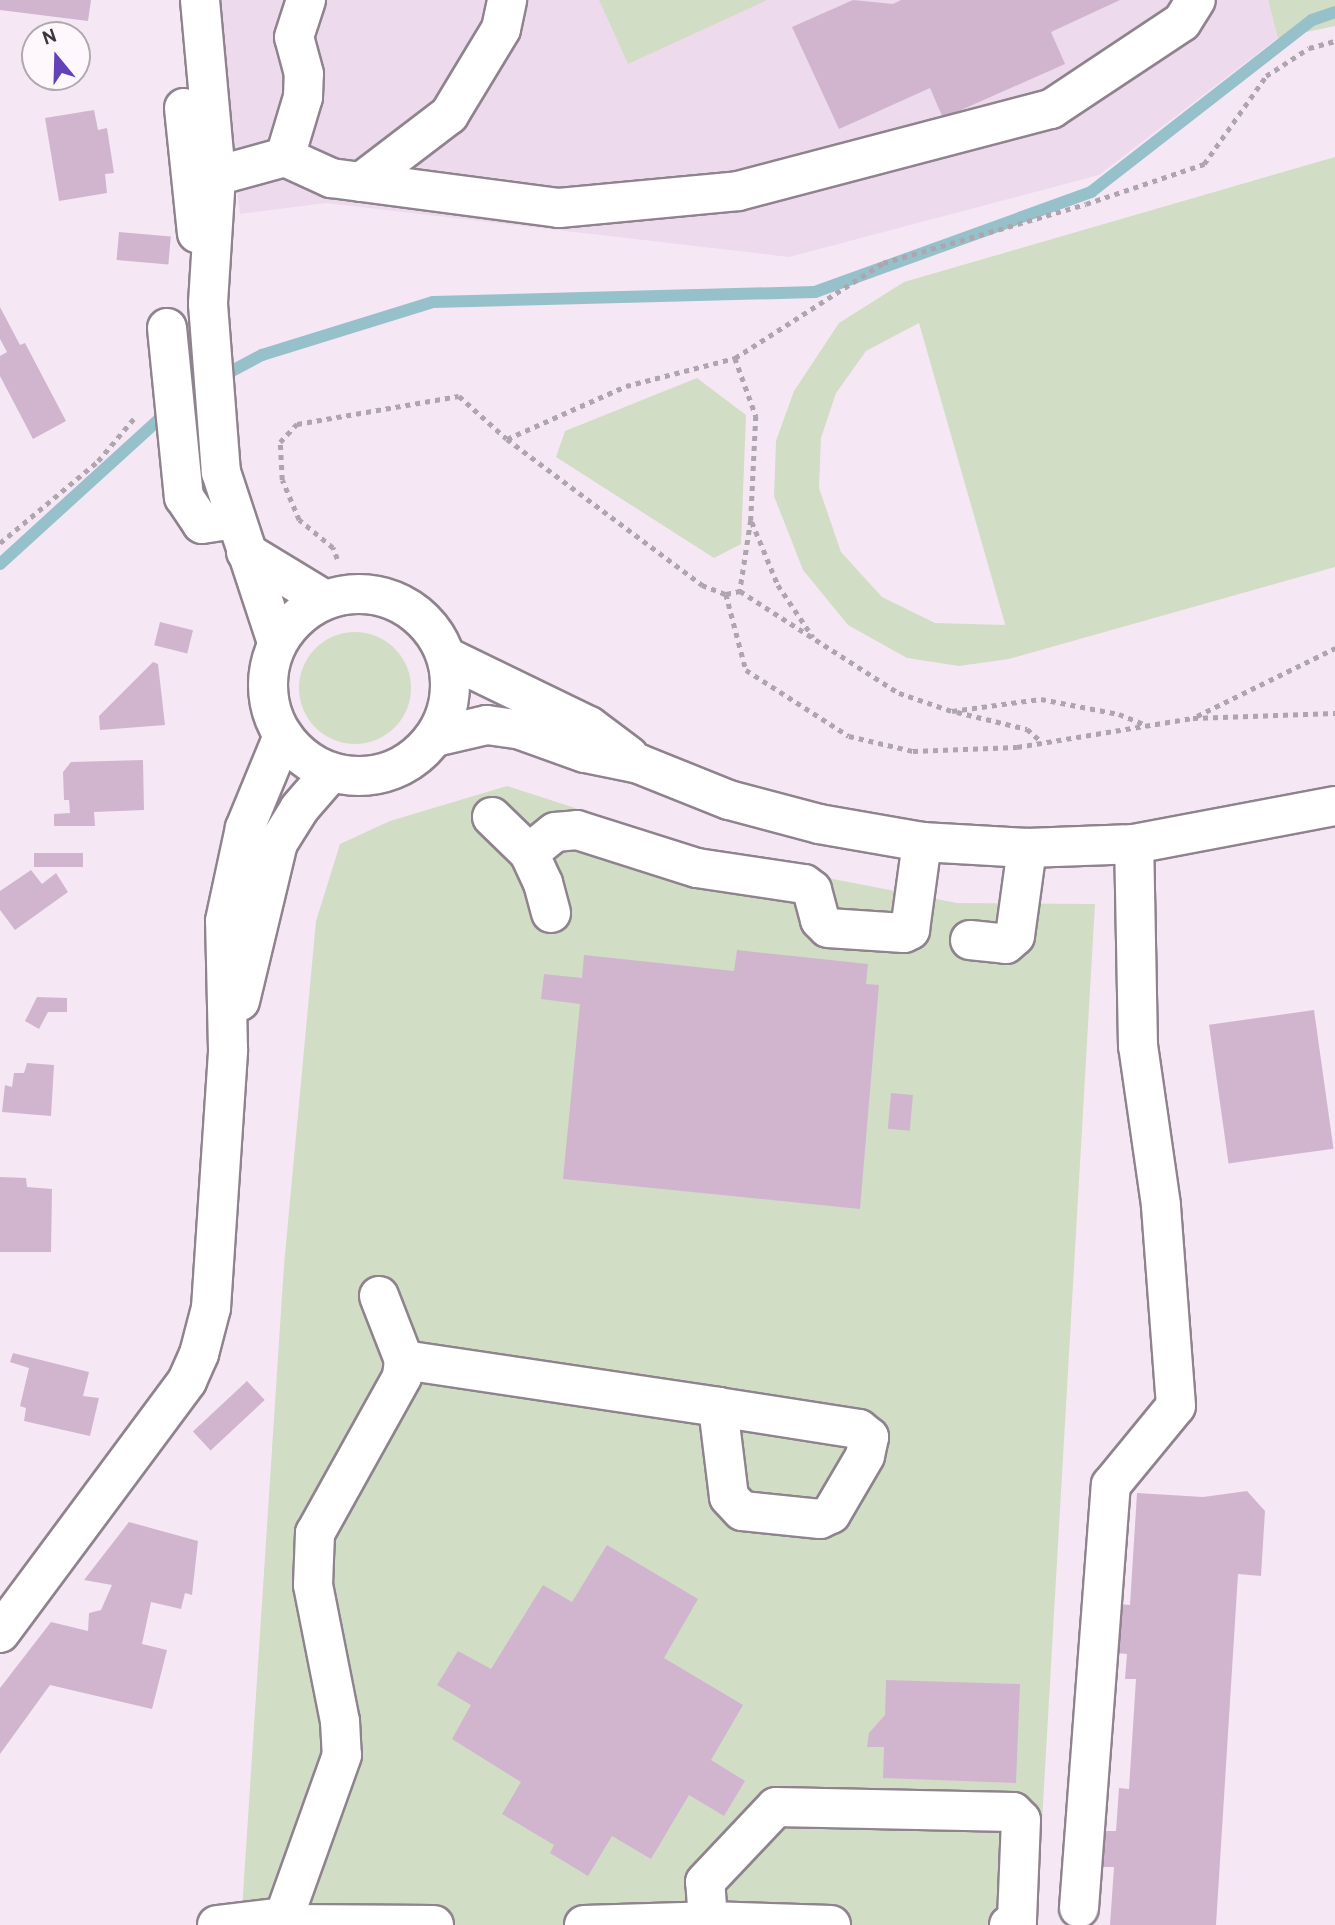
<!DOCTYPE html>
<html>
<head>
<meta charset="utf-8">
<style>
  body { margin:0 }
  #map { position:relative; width:1335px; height:1925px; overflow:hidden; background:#f5e8f4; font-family:Overpass,sans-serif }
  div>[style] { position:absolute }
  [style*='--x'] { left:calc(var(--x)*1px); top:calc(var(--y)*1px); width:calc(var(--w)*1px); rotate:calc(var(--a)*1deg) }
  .built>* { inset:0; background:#eddaec }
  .green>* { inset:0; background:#d2ddc6 }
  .round { border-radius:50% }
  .stream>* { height:12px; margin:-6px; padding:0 6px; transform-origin:6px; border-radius:6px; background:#96c0ca }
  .building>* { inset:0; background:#d1b5cf; transform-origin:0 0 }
  .path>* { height:4.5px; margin-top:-2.25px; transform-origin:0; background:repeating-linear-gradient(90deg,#afa5ae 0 5px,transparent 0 10px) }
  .roads { filter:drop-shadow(2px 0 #8f838e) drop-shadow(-2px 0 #8f838e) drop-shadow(0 2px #8f838e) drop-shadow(0 -2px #8f838e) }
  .minor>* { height:38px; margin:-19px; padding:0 19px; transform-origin:19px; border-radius:19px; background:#fff }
  .minor>.ring { margin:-19px; padding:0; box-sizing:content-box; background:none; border:38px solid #fff; border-radius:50% }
  span { translate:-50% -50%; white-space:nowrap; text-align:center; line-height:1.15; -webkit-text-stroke:6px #fef8fd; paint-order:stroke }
  .north { position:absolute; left:21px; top:21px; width:70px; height:70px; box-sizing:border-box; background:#fef8fd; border:2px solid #b0aaaf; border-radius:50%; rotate:341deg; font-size:19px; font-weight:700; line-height:28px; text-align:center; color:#3b363b }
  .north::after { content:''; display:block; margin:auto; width:24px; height:32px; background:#6241b9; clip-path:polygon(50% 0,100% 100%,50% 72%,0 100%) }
</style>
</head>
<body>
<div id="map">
  <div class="built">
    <i style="clip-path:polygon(213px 0,1268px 0,1278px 38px,1099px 175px,789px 257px,326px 203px,240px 214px)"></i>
  </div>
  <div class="green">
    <i style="clip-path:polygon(599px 0,767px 0,628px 64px)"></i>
    <i style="clip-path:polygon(1268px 0,1335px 0,1335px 26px,1278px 38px)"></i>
    <i style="clip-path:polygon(evenodd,1335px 157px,1335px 567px,1009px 659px,959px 666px,907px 658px,848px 625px,803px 570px,774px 496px,776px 441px,794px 391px,839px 323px,904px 282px,1335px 157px,919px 323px,1005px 624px,1004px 625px,935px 623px,882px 597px,841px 552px,819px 488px,821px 438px,836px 393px,866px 351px,919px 323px)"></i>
    <i style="clip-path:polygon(697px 378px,746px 415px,741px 544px,714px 558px,556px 457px,565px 431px)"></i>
    <i class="round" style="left:299px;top:632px;width:112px;height:112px"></i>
    <i style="clip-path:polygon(507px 786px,735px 860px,957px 903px,1095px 904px,1036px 1925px,241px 1925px,284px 1265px,316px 921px,340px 844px,390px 821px)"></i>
  </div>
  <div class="stream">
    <i style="--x:181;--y:398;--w:92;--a:-28"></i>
    <i style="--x:262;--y:355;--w:179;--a:-17.2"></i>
    <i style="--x:433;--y:302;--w:382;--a:-1.5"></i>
    <i style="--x:815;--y:292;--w:294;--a:-19.9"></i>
    <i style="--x:1091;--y:192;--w:280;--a:-37.9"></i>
    <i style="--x:1312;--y:20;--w:24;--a:-19"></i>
    <i style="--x:0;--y:564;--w:227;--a:-42.3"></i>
  </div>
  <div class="building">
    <i style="clip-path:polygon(0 0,91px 0,88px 21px,0 10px)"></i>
    <i style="clip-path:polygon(853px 0,893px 4px,901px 0,1120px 0,1051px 32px,1065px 64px,943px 118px,930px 88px,839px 129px,792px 27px)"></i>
    <i style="clip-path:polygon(94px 110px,98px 130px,107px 128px,114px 173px,105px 174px,107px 193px,59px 201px,45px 118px)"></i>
    <i style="left:119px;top:232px;width:52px;height:28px;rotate:5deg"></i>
    <i style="clip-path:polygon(0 307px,20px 345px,25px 343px,66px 421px,33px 439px,0 376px,0 356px,7px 352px,0 339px)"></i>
    <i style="left:160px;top:622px;width:34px;height:24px;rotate:14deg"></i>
    <i style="clip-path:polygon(153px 662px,158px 664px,165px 725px,100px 730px,99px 716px)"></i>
    <i style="clip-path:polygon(143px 760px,144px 810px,94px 812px,95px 826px,54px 826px,54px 814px,70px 813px,69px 800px,64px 800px,63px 772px,71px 762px)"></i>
    <i style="left:34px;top:853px;width:49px;height:14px"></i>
    <i style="clip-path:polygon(31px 870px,42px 884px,56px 873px,68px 892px,15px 930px,0 910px,0 891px)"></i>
    <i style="clip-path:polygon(737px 950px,868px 964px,866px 984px,879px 985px,860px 1209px,563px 1179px,580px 1004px,541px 999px,544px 974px,582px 978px,584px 955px,734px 971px)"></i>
    <i style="clip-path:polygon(37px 997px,67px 998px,67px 1012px,48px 1012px,39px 1029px,25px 1021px)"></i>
    <i style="left:1314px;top:1010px;width:140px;height:106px;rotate:82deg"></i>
    <i style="clip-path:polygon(27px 1063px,54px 1065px,51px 1116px,2px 1112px,5px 1085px,12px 1087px,14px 1073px,24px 1073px)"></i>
    <i style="left:891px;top:1093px;width:22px;height:36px;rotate:5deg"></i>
    <i style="clip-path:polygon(0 1177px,26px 1178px,27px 1187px,52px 1189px,51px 1252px,0 1252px)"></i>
    <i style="clip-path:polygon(13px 1353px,89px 1372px,83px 1396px,99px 1398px,90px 1436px,24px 1421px,26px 1408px,20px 1406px,29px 1368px,10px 1362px)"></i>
    <i style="left:247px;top:1381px;width:26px;height:74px;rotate:47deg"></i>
    <i style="clip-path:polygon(1247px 1491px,1265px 1511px,1261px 1576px,1238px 1574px,1216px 1925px,1110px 1925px,1114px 1867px,1102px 1867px,1104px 1831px,1116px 1831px,1119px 1788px,1129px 1789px,1136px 1679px,1125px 1679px,1127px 1654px,1116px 1653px,1119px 1604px,1130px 1605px,1137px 1493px,1203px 1497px)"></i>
    <i style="clip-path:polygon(129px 1522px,198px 1541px,192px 1595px,185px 1593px,181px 1609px,151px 1602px,142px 1644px,167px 1650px,152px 1709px,50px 1685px,0 1754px,0 1688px,51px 1622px,88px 1631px,89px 1613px,101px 1610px,112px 1585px,84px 1580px)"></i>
    <i style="clip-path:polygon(607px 1545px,698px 1599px,664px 1658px,743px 1705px,711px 1760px,745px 1781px,724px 1816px,689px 1795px,651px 1859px,612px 1836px,588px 1876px,550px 1853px,554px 1845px,502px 1814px,521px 1782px,452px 1739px,471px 1705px,437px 1685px,458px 1651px,491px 1669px,543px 1585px,572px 1602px)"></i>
    <i style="clip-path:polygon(886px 1680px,1020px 1684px,1016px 1783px,883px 1778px,884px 1747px,867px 1747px,869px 1733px,885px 1715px)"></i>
  </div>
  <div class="path">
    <i style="--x:735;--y:358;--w:62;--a:70.1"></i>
    <i style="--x:756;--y:416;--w:104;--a:92.8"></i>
    <i style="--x:751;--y:520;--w:72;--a:98.8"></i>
    <i style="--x:507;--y:439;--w:130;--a:-24"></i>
    <i style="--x:626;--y:386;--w:113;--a:-14.4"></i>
    <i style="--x:735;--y:358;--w:176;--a:-32.7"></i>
    <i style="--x:883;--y:263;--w:211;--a:-16.2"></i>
    <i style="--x:1086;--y:204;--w:125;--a:-18.7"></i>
    <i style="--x:1204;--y:164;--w:108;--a:-54.8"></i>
    <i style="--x:1266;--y:76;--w:51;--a:-33.1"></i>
    <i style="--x:1309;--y:48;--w:27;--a:-15"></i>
    <i style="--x:752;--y:522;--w:68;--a:67.6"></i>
    <i style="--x:778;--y:585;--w:63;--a:56.1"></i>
    <i style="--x:0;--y:543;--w:128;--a:-39.9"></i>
    <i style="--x:98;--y:461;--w:57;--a:-49.9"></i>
    <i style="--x:337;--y:559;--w:12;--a:-110"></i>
    <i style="--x:333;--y:548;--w:44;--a:-140.5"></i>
    <i style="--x:299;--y:520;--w:43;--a:-113"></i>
    <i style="--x:282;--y:480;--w:38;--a:-93"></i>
    <i style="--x:280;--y:442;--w:25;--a:-47"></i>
    <i style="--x:297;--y:424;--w:164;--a:-9.8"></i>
    <i style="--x:459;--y:396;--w:64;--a:41.9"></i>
    <i style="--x:507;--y:439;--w:244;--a:36.8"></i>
    <i style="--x:702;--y:585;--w:26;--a:21"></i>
    <i style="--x:726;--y:594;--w:79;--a:75.3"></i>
    <i style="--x:746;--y:670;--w:122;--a:32.7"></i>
    <i style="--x:849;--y:736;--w:66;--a:13.2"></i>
    <i style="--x:913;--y:751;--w:104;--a:-2.2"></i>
    <i style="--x:1017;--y:747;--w:178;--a:-9.4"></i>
    <i style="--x:1193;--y:718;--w:142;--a:-2"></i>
    <i style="--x:726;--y:594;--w:14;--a:-12"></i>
    <i style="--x:740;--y:591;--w:189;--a:32.7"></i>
    <i style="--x:899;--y:693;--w:56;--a:18.8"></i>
    <i style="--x:952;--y:711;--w:90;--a:-7.7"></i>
    <i style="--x:1041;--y:699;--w:79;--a:10.9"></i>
    <i style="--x:1119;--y:714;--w:29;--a:22"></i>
    <i style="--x:957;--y:712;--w:72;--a:13.7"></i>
    <i style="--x:1027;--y:729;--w:20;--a:41"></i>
    <i style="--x:1197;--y:716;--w:154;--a:-26.2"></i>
  </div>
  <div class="roads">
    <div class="minor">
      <i style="--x:200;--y:0;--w:177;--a:84.8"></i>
      <i style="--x:216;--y:176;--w:128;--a:93.6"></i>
      <i style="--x:208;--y:304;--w:169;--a:85.6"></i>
      <i style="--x:221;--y:472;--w:179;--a:71.8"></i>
      <i style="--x:184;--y:108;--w:126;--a:84.1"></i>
      <i style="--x:285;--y:157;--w:63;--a:-73.3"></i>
      <i style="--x:303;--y:97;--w:23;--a:-88"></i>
      <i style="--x:304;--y:74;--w:38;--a:-105"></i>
      <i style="--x:294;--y:37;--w:39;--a:-72"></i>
      <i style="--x:216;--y:176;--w:72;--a:-15.4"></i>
      <i style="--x:285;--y:157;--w:51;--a:24.5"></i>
      <i style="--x:331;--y:178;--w:230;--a:7.5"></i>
      <i style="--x:559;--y:208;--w:180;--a:-5.4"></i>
      <i style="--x:738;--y:191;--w:324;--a:-14.7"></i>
      <i style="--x:1051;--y:109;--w:157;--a:-33.6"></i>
      <i style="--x:1182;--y:22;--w:26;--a:-58"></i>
      <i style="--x:361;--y:182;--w:111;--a:-37.3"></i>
      <i style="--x:449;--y:115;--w:100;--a:-58.8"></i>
      <i style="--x:501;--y:29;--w:30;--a:-78"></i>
      <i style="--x:167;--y:328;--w:170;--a:84.3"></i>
      <i style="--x:184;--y:497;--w:32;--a:56"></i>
      <i style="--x:202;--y:524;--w:31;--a:-9"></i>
      <i style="--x:246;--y:552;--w:92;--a:31.3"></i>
      <i class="ring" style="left:268px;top:594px;width:144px;height:144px"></i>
      <i style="--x:447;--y:657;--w:158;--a:25.9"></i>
      <i style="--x:589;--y:726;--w:50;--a:36.9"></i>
      <i style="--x:435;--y:737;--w:53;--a:-13"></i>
      <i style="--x:487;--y:725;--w:34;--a:8"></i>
      <i style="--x:521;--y:730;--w:68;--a:19.8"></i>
      <i style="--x:585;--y:753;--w:55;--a:11.5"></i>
      <i style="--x:639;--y:764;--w:97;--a:21.8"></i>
      <i style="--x:729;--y:800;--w:93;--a:14.9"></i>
      <i style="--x:819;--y:824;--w:105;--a:9.9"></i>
      <i style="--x:922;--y:842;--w:105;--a:3.3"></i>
      <i style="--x:1027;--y:848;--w:107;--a:-2.1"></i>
      <i style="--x:1134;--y:844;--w:205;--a:-10.7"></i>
      <i style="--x:492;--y:817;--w:52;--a:44.2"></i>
      <i style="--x:529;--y:853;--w:33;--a:65"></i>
      <i style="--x:543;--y:883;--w:31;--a:75"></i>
      <i style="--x:529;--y:853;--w:33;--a:-39"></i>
      <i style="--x:555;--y:832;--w:22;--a:-5"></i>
      <i style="--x:577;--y:830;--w:126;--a:17.6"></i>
      <i style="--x:697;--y:868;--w:108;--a:8.5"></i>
      <i style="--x:804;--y:884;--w:10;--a:37"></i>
      <i style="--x:812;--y:890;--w:31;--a:75"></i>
      <i style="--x:820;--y:920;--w:11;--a:45"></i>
      <i style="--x:828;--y:928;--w:76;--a:3.8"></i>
      <i style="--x:904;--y:933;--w:7;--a:-27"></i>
      <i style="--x:910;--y:930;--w:89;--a:-82.2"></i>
      <i style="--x:970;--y:940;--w:36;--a:6"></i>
      <i style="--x:1006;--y:944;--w:12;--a:-42"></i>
      <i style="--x:1015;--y:936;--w:89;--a:-82.2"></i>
      <i style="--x:240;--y:1001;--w:163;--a:-76.5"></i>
      <i style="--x:278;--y:843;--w:40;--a:-58"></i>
      <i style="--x:299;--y:809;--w:49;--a:-49.1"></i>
      <i style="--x:379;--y:1296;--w:69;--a:68.7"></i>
      <i style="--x:404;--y:1360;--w:17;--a:97"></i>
      <i style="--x:402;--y:1377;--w:179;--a:119.1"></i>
      <i style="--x:315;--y:1533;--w:52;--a:92.2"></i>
      <i style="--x:313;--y:1585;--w:139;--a:78.8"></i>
      <i style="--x:340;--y:1721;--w:34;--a:87"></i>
      <i style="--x:342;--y:1755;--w:172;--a:109.7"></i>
      <i style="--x:284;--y:1917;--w:11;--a:41"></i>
      <i style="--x:292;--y:1924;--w:142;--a:0.4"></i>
      <i style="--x:404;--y:1360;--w:317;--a:8.5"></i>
      <i style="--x:718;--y:1407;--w:143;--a:8.9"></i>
      <i style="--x:859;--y:1429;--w:13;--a:39"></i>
      <i style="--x:869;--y:1437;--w:19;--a:102"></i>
      <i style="--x:865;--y:1456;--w:67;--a:120.4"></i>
      <i style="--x:831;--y:1514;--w:12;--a:156"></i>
      <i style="--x:820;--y:1519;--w:78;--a:-174.1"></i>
      <i style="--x:742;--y:1511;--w:19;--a:-133"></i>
      <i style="--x:729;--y:1497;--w:91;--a:-97"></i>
      <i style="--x:0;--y:1633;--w:314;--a:-53.4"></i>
      <i style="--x:187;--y:1381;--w:30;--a:-66"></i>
      <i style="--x:199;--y:1354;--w:48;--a:-75.4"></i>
      <i style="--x:211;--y:1308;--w:259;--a:-86.2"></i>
      <i style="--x:228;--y:1050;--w:129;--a:-91.3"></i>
      <i style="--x:225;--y:921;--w:95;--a:-77.9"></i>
      <i style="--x:245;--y:828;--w:100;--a:-67.6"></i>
      <i style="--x:1079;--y:1908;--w:424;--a:-85.7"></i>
      <i style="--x:1111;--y:1485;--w:102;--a:-50.6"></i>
      <i style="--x:1176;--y:1406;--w:202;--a:-94.3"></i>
      <i style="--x:1161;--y:1205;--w:161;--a:-98.2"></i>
      <i style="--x:1138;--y:1046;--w:202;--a:-91.1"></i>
      <i style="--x:217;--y:1925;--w:67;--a:-6.8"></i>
      <i style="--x:584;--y:1925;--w:124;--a:-1.8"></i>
      <i style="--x:831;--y:1925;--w:123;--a:-178.1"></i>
      <i style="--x:708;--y:1921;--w:39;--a:-94"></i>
      <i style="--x:705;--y:1882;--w:103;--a:-46.6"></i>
      <i style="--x:776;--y:1807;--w:237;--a:1.2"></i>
      <i style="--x:1013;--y:1812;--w:11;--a:45"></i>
      <i style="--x:1021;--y:1820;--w:101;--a:92.3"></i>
      <i style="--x:1017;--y:1921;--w:9;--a:153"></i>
    </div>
  </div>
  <div class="north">N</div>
</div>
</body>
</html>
